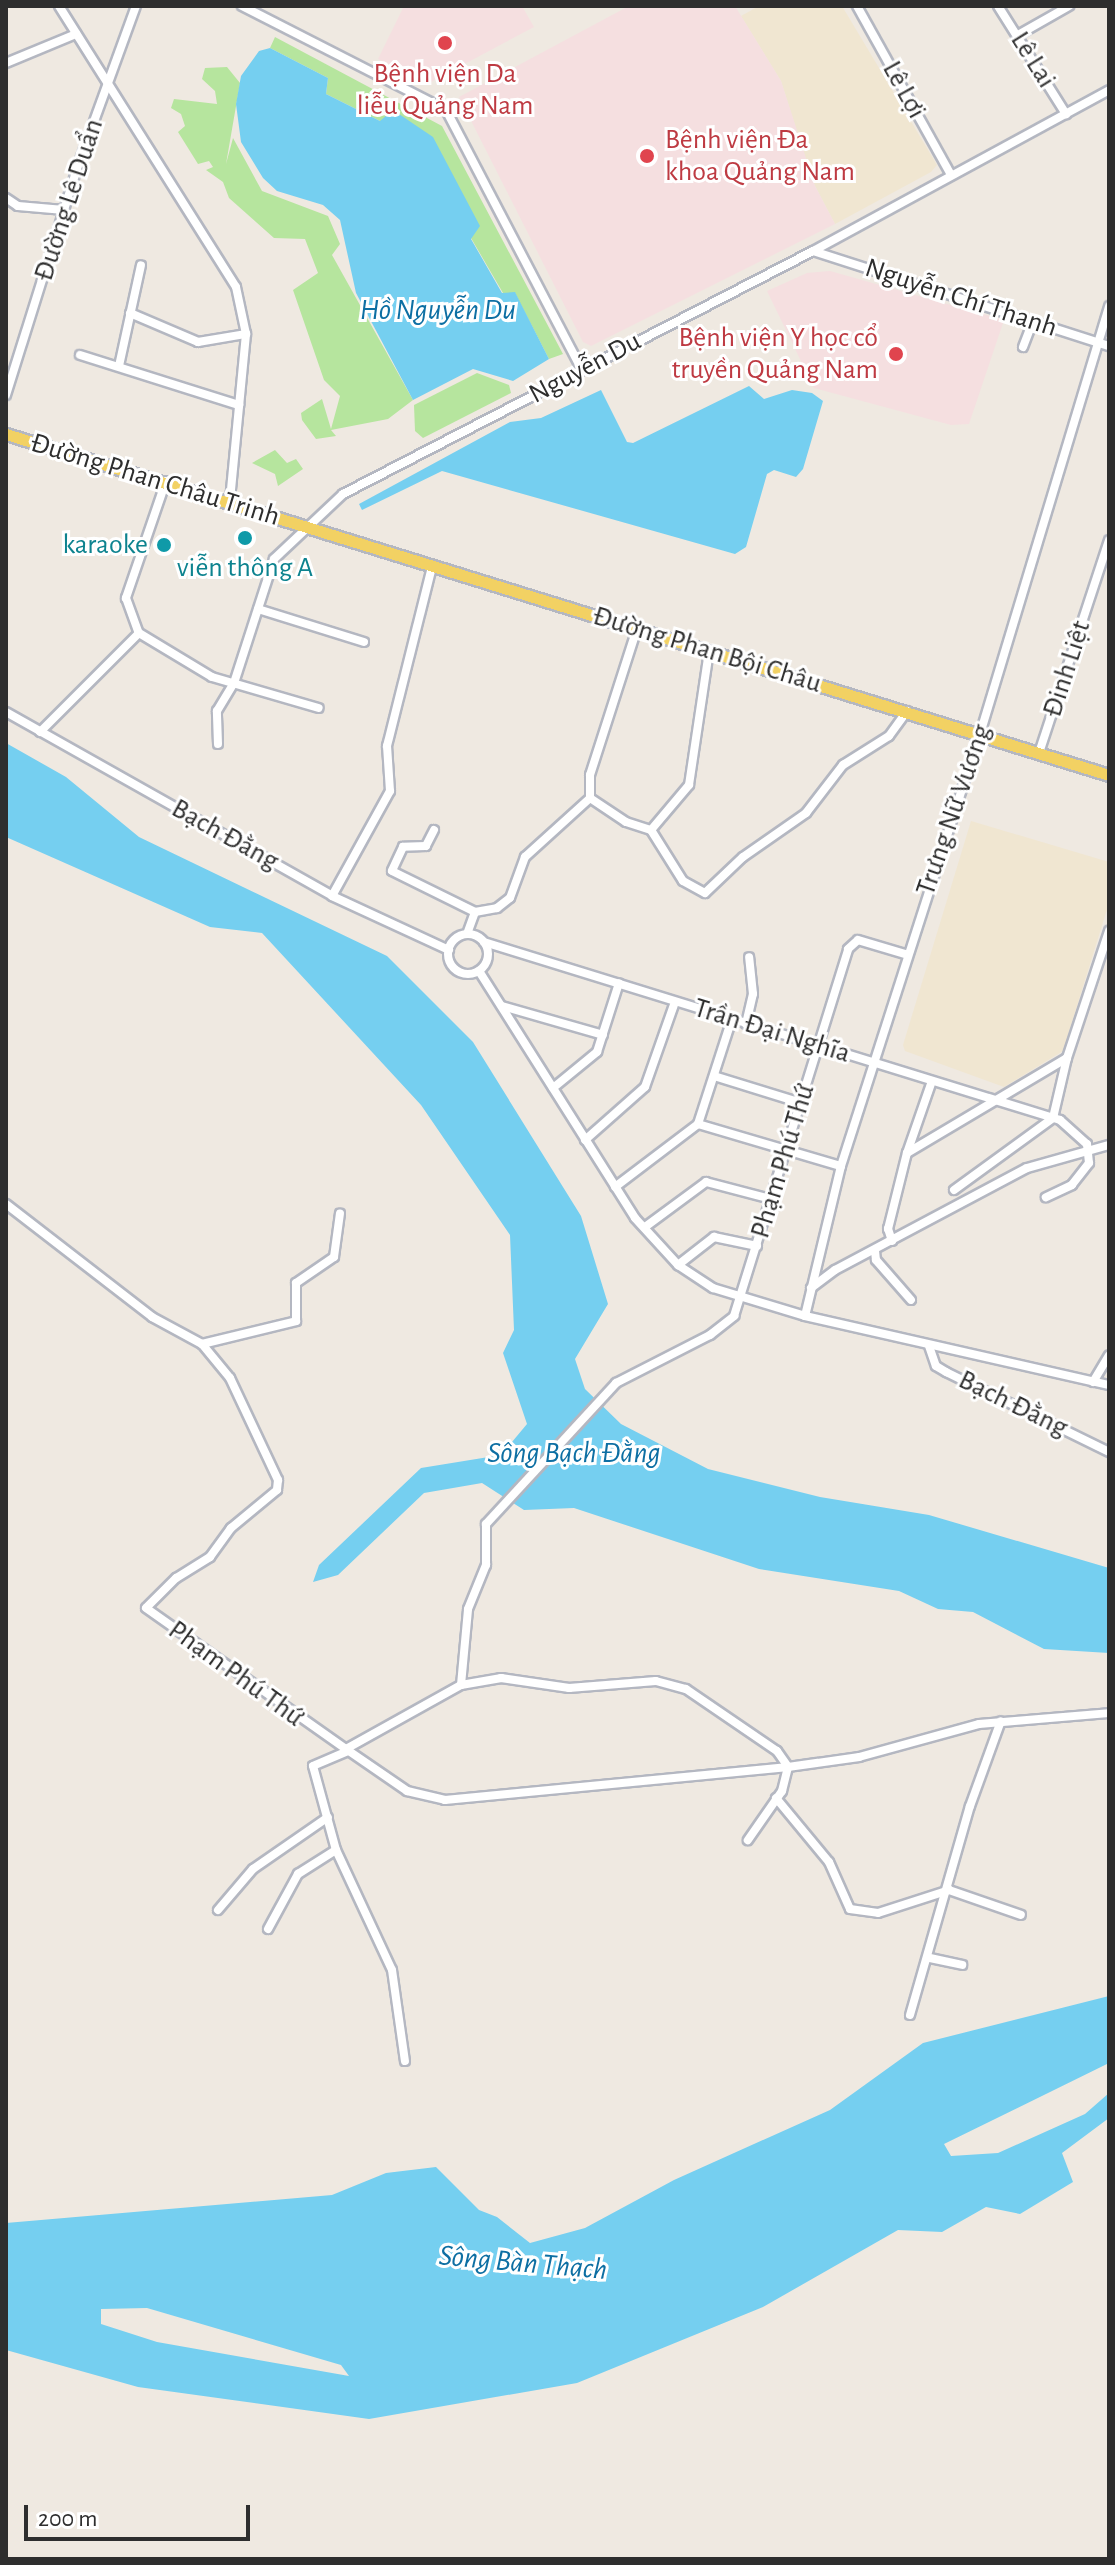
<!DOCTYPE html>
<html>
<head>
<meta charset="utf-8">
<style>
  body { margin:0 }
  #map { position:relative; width:1115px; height:2565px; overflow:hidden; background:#efe9e1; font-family:"Alegreya Sans",sans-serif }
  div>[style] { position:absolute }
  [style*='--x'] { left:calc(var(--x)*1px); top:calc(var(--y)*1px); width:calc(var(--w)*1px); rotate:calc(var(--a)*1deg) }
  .education>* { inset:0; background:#f0e6d1 }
  .medical>* { inset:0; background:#f5dfe0 }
  .green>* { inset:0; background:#b6e59e }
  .water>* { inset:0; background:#75cff0 }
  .roads { filter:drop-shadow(2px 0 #b4b7c1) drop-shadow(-2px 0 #b4b7c1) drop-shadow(0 2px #b4b7c1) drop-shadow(0 -2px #b4b7c1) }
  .minor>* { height:8px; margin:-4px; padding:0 4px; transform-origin:4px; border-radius:4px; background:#fff }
  .minor>.ring { margin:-4px; padding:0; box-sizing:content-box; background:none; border:8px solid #fff; border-radius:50% }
  .major>* { height:11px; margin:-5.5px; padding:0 5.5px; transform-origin:5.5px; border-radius:5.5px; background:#f2d163 }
  .dots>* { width:22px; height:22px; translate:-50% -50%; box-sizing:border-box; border:4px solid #fff; border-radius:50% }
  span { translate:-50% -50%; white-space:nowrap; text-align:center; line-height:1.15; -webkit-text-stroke:6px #fff; paint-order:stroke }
  .street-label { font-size:28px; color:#2e2e2e }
  .health-label { font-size:28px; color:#be3a42 }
  .left { translate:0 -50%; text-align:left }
  .right { translate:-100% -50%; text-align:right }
  .culture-label { font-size:28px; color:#0d838f }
  .water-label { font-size:30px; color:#0d6fa3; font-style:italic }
  .frame { position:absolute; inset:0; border:8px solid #2e2e2e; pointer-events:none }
  .scale { position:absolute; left:24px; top:2505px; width:226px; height:36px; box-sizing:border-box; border:4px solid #2e2e2e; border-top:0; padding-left:10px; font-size:24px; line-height:28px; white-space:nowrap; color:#2e2e2e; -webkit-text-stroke:6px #fff; paint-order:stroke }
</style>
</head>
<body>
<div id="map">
  <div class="education">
    <i style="clip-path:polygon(759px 6px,842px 6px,937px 165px,931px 172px,835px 224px,813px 182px,781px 81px,741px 16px)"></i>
    <i style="clip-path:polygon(971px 821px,1109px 862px,1109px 903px,1063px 1051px,1004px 1087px,905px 1051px,903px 1045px)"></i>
  </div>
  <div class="medical">
    <i style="clip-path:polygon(404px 6px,522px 6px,534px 27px,429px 83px,378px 59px)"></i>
    <i style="clip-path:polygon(629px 6px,735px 6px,781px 81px,815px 186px,835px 224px,591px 346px,583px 342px,459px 97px)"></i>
    <i style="clip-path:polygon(830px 271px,1004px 320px,969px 424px,951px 425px,814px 388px,767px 291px,807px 273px)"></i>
  </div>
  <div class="green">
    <i style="clip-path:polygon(275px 37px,442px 126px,563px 354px,549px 359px,515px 293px,503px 293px,471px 238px,380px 121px,326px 94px,328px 78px,270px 48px)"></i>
    <i style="clip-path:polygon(227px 67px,240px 83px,226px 164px,233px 138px,262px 191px,328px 216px,340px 244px,332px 255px,413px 400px,388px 419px,331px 430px,336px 436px,316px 439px,302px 420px,301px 413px,322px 399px,331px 429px,340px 396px,324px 380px,293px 290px,318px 273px,305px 239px,274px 238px,229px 198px,223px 182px,206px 170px,213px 167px,209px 161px,198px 164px,178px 132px,185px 126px,181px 114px,171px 108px,174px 99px,217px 104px,215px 91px,202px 79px,205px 68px)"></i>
    <i style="clip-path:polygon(477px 373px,509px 385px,511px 393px,423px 438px,415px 431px,414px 405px)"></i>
    <i style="clip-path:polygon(275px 450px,287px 463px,296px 459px,303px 469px,278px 486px,275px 474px,252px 463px)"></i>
  </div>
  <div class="water">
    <i style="clip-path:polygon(270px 48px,328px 78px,326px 94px,380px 121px,393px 110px,433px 137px,480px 226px,471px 239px,502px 293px,515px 292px,549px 359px,513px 381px,473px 369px,413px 400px,356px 293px,340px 220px,323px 205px,277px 191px,263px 178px,241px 142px,236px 104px,241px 76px,259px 51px)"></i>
    <i style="clip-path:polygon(749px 386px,764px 399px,792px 390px,812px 393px,823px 401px,803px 469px,796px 477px,774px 470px,767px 474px,746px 547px,735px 554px,442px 471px,362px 510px,359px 504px,510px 422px,541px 418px,601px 390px,627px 442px,633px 443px)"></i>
    <i style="clip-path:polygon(6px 743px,66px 777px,139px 837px,387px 956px,473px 1042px,581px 1216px,608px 1304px,575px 1359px,585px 1389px,621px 1424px,708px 1469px,820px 1497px,929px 1515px,1109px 1568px,1109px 1653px,1044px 1649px,973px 1612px,938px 1609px,899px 1591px,759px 1569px,574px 1508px,524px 1510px,482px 1483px,424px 1493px,338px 1575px,313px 1582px,319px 1565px,421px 1468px,501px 1455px,527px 1424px,503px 1353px,514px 1330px,510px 1235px,421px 1105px,262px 933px,210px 927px,6px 837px)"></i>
    <i style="clip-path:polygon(evenodd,1109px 1996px,1109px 2063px,944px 2144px,951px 2156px,998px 2153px,1085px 2114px,1109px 2093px,1109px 2118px,1062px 2153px,1073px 2182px,1020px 2214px,986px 2207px,942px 2232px,898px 2230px,763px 2307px,577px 2383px,369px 2419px,138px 2387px,6px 2350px,6px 2223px,332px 2195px,386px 2173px,436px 2167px,479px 2210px,497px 2217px,530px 2243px,585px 2228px,674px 2180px,830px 2110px,923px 2043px,1109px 1996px,147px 2308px,341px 2365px,349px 2376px,157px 2342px,101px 2324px,101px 2309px,147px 2308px)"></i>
  </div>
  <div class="roads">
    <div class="minor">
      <i style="--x:59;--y:6;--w:332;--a:57.8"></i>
      <i style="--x:236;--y:287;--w:48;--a:78"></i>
      <i style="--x:246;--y:334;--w:168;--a:95.5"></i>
      <i style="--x:242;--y:6;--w:229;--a:27"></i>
      <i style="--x:446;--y:110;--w:293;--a:62.4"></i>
      <i style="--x:857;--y:6;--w:193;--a:60.9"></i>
      <i style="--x:998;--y:6;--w:128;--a:57.8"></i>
      <i style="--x:1018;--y:35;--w:59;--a:-29.6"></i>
      <i style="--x:6;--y:63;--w:76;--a:-22.5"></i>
      <i style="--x:6;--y:198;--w:14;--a:34"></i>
      <i style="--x:18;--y:206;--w:46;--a:5"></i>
      <i style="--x:813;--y:251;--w:311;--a:17.8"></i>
      <i style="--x:130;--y:313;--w:74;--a:23.1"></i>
      <i style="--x:198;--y:342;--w:49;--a:-9.5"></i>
      <i style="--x:1023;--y:347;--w:28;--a:-69"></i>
      <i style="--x:80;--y:355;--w:167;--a:17.5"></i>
      <i style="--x:119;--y:366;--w:103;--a:-77.7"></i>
      <i style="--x:6;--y:395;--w:238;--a:-72.6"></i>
      <i style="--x:77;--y:168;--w:172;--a:-70"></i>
      <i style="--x:166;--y:481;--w:124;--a:108.9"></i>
      <i style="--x:126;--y:598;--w:37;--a:70"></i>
      <i style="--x:139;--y:633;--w:85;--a:31.1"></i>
      <i style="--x:212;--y:677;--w:111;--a:16.2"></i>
      <i style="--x:258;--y:609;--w:111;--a:17.3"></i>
      <i style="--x:6;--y:712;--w:374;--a:29.4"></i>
      <i style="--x:332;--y:896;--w:129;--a:24.8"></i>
      <i style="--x:40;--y:732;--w:140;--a:-45"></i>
      <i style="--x:218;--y:744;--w:33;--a:-92"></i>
      <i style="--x:217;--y:711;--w:33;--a:-59"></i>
      <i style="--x:234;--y:683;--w:130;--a:-72.1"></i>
      <i style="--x:274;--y:559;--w:95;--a:-43.3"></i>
      <i style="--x:343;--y:494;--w:529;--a:-27.34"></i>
      <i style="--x:813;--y:251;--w:337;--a:-28.5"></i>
      <i style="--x:1039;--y:753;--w:224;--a:-71.8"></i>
      <i style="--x:590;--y:798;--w:23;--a:-90"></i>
      <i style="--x:590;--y:775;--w:153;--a:-72.2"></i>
      <i style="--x:434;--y:830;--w:18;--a:117"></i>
      <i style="--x:426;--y:846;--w:23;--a:178"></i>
      <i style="--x:403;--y:847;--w:26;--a:115"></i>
      <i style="--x:392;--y:871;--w:93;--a:26.3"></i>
      <i style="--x:651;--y:830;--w:59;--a:-49.8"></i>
      <i style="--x:689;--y:785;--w:135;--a:-81.5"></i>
      <i style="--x:332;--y:896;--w:120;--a:-61.1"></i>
      <i style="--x:390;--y:791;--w:45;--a:-93.8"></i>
      <i style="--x:387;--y:746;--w:185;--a:-75.9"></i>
      <i style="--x:467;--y:934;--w:23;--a:-70"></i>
      <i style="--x:475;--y:912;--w:22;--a:-10"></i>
      <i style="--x:497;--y:908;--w:16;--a:-38"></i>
      <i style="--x:510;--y:898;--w:44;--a:-69.9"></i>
      <i style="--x:525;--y:857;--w:88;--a:-42.2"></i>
      <i style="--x:590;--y:798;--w:43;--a:33.7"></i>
      <i style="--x:626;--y:822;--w:26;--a:18"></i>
      <i style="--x:651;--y:830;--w:60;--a:57.9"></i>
      <i style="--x:683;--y:881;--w:25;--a:29"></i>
      <i style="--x:705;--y:893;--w:52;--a:-43.5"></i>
      <i style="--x:743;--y:857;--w:77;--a:-34.9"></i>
      <i style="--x:806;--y:813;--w:61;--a:-52.4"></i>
      <i style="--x:843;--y:765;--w:54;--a:-32.2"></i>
      <i style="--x:889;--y:736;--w:31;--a:-54"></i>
      <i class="ring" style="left:448px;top:934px;width:32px;height:32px"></i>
      <i style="--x:484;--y:942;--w:603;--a:17.17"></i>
      <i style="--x:1060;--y:1120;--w:36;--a:42"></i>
      <i style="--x:1087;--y:1144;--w:19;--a:84"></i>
      <i style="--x:1089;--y:1163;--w:28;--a:128"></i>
      <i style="--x:1072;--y:1185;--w:29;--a:155"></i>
      <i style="--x:479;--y:971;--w:292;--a:57.7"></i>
      <i style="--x:635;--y:1218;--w:64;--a:47.5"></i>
      <i style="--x:678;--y:1265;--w:42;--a:33.3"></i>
      <i style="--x:713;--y:1288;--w:96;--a:16.9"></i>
      <i style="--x:805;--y:1316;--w:312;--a:12.8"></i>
      <i style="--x:502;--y:1006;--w:105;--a:16"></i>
      <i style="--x:746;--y:1024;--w:31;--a:-77"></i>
      <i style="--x:753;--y:994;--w:37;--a:-96"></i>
      <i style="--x:714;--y:1076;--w:91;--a:17.2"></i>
      <i style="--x:553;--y:1088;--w:57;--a:-39.3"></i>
      <i style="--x:597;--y:1052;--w:72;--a:-72.3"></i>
      <i style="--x:698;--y:1124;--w:149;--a:16.4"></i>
      <i style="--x:585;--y:1140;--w:80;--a:-41.5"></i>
      <i style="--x:645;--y:1087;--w:90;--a:-70.6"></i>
      <i style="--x:907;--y:1153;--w:186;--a:-30.7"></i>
      <i style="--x:615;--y:1187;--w:104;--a:-37.2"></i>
      <i style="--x:698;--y:1124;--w:110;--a:-72.1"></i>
      <i style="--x:954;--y:1190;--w:122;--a:-36"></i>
      <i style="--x:1053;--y:1118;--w:62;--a:-76.9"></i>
      <i style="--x:1067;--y:1058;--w:134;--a:-71.7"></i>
      <i style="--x:6;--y:1204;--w:185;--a:37.7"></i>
      <i style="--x:152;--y:1317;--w:57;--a:28.4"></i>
      <i style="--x:202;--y:1344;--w:44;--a:50.5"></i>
      <i style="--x:230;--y:1378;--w:113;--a:64.8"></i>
      <i style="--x:278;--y:1480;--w:10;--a:96"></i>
      <i style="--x:277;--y:1490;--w:60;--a:140.4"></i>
      <i style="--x:231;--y:1528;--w:36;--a:126"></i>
      <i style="--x:210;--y:1557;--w:40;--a:148"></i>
      <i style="--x:176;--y:1578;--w:42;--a:135"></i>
      <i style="--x:146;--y:1608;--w:245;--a:35.2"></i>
      <i style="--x:346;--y:1749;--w:132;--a:-29.1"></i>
      <i style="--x:461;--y:1685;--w:76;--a:-84.7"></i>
      <i style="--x:468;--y:1609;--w:48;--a:-67.8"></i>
      <i style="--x:486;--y:1565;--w:41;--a:-90"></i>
      <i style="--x:486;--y:1524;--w:192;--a:-47.3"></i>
      <i style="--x:616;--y:1383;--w:106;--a:-27.1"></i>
      <i style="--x:710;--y:1335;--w:31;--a:-38"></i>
      <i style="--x:734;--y:1316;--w:384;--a:-72.7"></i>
      <i style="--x:848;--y:949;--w:13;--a:-42"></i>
      <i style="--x:858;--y:940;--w:49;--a:16.6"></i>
      <i style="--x:645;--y:1227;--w:76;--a:-36.4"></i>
      <i style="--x:706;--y:1182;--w:67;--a:14.7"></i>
      <i style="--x:892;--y:1241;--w:13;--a:-108"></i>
      <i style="--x:888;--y:1229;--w:78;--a:-76"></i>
      <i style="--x:907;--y:1153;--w:76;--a:-70.9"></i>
      <i style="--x:875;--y:1251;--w:9;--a:84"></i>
      <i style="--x:876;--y:1260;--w:53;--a:48.8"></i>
      <i style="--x:678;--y:1265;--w:46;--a:-37.9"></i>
      <i style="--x:714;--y:1237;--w:44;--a:11.8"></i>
      <i style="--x:811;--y:1288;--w:30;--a:-37"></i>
      <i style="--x:835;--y:1270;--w:217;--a:-28"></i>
      <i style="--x:1027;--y:1168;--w:85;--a:-15.7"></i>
      <i style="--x:805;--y:1316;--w:154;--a:-76.5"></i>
      <i style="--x:841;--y:1166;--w:454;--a:-72.2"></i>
      <i style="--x:980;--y:734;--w:447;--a:-73.2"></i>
      <i style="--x:202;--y:1344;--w:97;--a:-13.7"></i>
      <i style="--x:296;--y:1321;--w:38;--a:-90"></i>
      <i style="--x:296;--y:1283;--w:46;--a:-34.4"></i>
      <i style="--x:334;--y:1257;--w:44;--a:-82.2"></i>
      <i style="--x:929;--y:1346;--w:21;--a:71"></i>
      <i style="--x:936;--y:1366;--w:12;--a:31"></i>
      <i style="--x:946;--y:1372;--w:182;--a:26.1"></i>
      <i style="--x:1093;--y:1382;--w:31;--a:-59"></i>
      <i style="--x:461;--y:1685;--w:41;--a:-9.9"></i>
      <i style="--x:501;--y:1678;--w:69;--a:8.4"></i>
      <i style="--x:569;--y:1688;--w:87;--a:-4.6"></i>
      <i style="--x:656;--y:1681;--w:31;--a:15"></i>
      <i style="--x:686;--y:1689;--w:110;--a:34.3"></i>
      <i style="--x:777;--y:1751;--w:19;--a:55"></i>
      <i style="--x:788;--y:1767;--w:25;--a:104"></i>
      <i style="--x:782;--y:1791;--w:60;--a:124.8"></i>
      <i style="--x:346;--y:1749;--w:74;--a:34.5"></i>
      <i style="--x:407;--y:1791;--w:39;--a:13"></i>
      <i style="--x:445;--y:1800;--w:345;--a:-5.5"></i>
      <i style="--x:788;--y:1767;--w:72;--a:-8"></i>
      <i style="--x:859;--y:1757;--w:124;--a:-15.4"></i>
      <i style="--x:979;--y:1724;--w:130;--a:-4.8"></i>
      <i style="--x:348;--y:1751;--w:38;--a:157"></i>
      <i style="--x:313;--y:1766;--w:87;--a:74.7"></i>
      <i style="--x:336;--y:1850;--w:132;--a:65"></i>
      <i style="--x:392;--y:1970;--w:92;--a:81.9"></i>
      <i style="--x:776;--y:1798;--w:83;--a:50.4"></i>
      <i style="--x:829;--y:1862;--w:51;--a:65.9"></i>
      <i style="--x:850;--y:1909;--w:28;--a:8"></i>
      <i style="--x:878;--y:1913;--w:75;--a:-17.9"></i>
      <i style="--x:949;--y:1890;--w:76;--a:19.1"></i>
      <i style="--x:218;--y:1910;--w:54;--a:-49.5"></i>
      <i style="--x:253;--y:1869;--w:91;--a:-34.7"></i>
      <i style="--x:268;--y:1929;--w:63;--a:-61.4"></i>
      <i style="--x:298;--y:1874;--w:45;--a:-32.3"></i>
      <i style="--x:930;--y:1958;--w:33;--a:12"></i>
      <i style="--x:910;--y:2015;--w:217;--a:-74"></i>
      <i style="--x:970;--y:1806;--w:90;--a:-70"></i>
    </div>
    <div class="major">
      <i style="--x:6;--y:434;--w:1155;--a:17.18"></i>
    </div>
  </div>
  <div class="dots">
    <i style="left:445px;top:43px;background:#e0444e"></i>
    <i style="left:647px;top:156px;background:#e0444e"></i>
    <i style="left:896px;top:354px;background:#e0444e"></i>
    <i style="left:245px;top:538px;background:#0f9aa8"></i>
    <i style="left:164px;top:545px;background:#0f9aa8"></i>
  </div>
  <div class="street-label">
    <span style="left:1033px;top:60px;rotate:58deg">Lê Lai</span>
    <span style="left:904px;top:90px;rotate:61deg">Lê Lợi</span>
    <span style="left:69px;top:200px;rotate:-72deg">Đường Lê Duẩn</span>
    <span style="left:961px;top:298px;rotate:18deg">Nguyễn Chí Thanh</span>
    <span style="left:585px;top:368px;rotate:-28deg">Nguyễn Du</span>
    <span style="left:155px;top:480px;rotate:17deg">Đường Phan Châu Trinh</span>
    <span style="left:707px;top:650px;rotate:17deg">Đường Phan Bội Châu</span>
    <span style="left:1067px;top:669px;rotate:-72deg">Đinh Liệt</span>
    <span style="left:954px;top:810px;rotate:-71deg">Trưng Nữ Vương</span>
    <span style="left:225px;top:835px;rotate:29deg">Bạch Đằng</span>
    <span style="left:772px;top:1031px;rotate:17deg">Trần Đại Nghĩa</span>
    <span style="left:783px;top:1161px;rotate:-73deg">Phạm Phú Thứ</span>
    <span style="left:1013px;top:1404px;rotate:26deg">Bạch Đằng</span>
    <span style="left:236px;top:1674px;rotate:36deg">Phạm Phú Thứ</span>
  </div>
  <div class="health-label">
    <span style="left:445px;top:90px">Bệnh viện Da<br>liễu Quảng Nam</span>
    <span class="left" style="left:665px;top:156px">Bệnh viện Đa<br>khoa Quảng Nam</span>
    <span class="right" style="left:878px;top:354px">Bệnh viện Y học cổ<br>truyền Quảng Nam</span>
  </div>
  <div class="culture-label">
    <span class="right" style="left:148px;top:545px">karaoke</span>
    <span style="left:245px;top:568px">viễn thông A</span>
  </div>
  <div class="water-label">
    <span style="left:438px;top:310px">Hồ Nguyễn Du</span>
    <span style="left:574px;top:1453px">Sông Bạch Đằng</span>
    <span style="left:523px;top:2263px;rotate:5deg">Sông Bàn Thạch</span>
  </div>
  <div class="frame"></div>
  <div class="scale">200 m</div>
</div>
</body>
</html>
